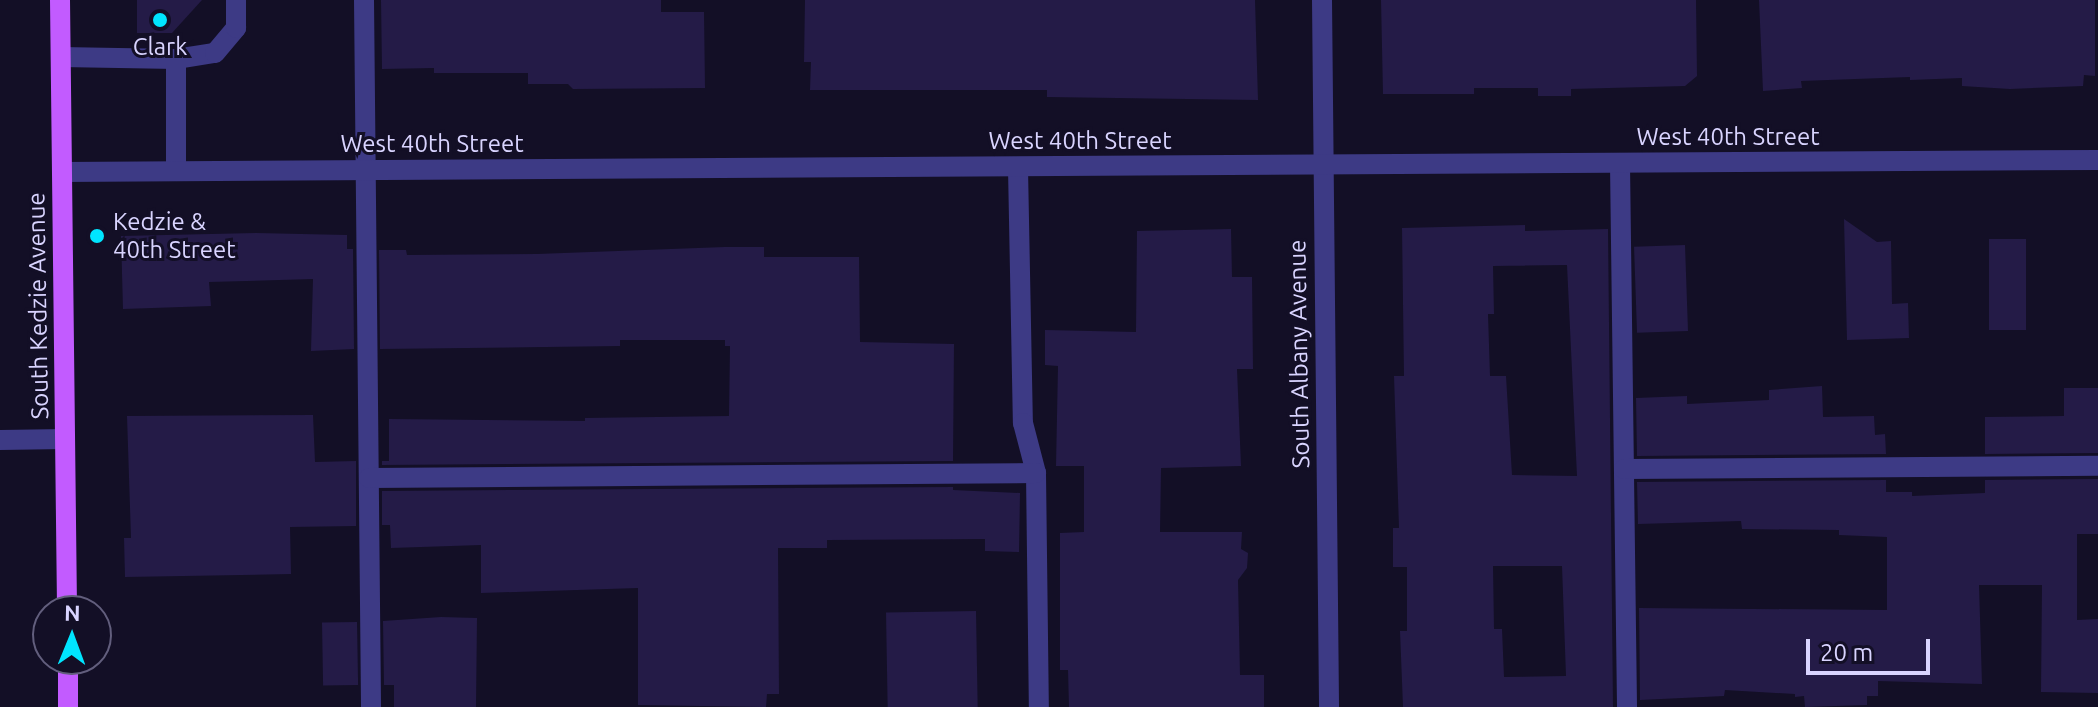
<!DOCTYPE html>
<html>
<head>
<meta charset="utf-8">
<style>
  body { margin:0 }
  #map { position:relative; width:2098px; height:707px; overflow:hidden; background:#130f26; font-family:Ubuntu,sans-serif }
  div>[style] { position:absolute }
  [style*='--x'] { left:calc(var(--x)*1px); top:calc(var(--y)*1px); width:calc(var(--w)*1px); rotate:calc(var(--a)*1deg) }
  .building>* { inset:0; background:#241b47; transform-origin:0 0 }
  .minor>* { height:20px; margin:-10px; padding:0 10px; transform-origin:10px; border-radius:10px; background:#3d3a85 }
  .major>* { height:20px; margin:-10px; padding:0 10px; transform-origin:10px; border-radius:10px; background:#c25bff }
  .dots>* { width:22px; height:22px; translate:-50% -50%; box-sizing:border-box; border:4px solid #130f26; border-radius:50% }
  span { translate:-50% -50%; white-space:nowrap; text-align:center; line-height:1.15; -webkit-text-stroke:6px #130f26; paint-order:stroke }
  .poi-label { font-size:24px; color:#d9d4ff }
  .left { translate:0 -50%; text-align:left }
  .street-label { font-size:24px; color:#d9d4ff }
  .north { position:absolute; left:32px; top:595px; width:80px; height:80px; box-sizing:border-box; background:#130f26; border:2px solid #625e7d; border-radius:50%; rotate:1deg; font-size:22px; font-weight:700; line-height:32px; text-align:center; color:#d9d4ff }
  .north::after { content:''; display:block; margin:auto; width:28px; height:36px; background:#00e5ff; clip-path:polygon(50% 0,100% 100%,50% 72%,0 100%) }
  .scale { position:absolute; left:1806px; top:639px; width:124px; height:36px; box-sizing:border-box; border:4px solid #d9d4ff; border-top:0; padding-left:10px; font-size:24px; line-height:28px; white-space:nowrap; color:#d9d4ff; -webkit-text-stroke:6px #130f26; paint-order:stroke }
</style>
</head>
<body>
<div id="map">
  <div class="building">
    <i style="clip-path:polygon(137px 0,202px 0,172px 33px,137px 33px)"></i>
    <i style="clip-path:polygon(381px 0,661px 0,661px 12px,704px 12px,705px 88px,573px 89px,568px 84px,528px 84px,528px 73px,434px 73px,434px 68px,382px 69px)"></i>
    <i style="clip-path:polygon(805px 0,1255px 0,1258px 100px,1047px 97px,1047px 90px,810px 90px,811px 62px,804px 62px)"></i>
    <i style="clip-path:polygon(1381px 0,1696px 0,1697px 76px,1685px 86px,1571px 89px,1571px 96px,1538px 96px,1538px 88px,1474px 88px,1474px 94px,1383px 94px)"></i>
    <i style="clip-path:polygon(1759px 0,2095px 0,2095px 76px,2084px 75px,2083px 86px,2010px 89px,1962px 86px,1962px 78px,1910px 80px,1910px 77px,1801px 81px,1802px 88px,1763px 91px)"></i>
    <i style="clip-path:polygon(1844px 219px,1877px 242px,1891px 241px,1892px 304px,1908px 303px,1909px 338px,1847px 340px)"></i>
    <i style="clip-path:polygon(evenodd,1525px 225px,1525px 231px,1608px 229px,1613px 707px,1403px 707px,1400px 631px,1407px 631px,1407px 567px,1393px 567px,1393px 528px,1399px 528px,1394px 376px,1404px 376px,1402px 228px,1525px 225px,1567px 265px,1577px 476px,1512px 475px,1506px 376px,1490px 376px,1488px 314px,1494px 314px,1493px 266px,1567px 265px,1525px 225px,1493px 566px,1562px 566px,1566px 676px,1504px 677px,1502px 629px,1494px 629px,1493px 566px)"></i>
    <i style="clip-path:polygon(1231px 229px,1232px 277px,1252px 277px,1253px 369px,1237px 369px,1241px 466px,1161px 468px,1160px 532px,1242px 532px,1241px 549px,1248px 553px,1247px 568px,1238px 580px,1240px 675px,1264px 675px,1264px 707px,1069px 707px,1068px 670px,1060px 670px,1060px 533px,1084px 532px,1084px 466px,1056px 466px,1058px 366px,1045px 365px,1045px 330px,1136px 332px,1137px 231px)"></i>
    <i style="clip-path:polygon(256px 233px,347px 235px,347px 249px,353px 249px,354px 349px,311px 351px,313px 279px,209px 282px,211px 306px,123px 309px,121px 236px)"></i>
    <i style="left:1989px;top:239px;width:37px;height:91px"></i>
    <i style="left:1685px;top:245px;width:86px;height:51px;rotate:88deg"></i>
    <i style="clip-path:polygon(725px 247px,764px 247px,764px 257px,859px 257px,860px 342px,954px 344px,953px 461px,382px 465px,382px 461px,389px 461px,389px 419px,585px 421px,585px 418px,729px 416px,730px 346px,725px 346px,725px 340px,620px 340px,620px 346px,380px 349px,379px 250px,406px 250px,407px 255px,537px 254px)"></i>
    <i style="clip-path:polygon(1822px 386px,1823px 417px,1874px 416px,1875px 435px,1885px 434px,1886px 454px,1637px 456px,1636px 398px,1687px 396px,1687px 404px,1769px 400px,1769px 390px)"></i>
    <i style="clip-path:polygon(2064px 388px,2098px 388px,2098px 453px,1985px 454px,1985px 417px,2064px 416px)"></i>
    <i style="clip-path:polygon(313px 415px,315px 462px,356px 461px,356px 526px,290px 527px,291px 574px,125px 577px,124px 538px,131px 538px,127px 416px)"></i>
    <i style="clip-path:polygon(2098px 479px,2098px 534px,2077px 534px,2077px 620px,2098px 619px,2098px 693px,2041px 692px,2042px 585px,1979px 585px,1982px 684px,1878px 681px,1878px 696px,1867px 696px,1867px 705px,1805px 707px,1804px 696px,1795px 697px,1795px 694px,1725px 690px,1724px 696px,1640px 700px,1639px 608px,1887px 610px,1887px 537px,1839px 535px,1839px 530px,1742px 529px,1741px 521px,1638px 524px,1637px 482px,1886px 480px,1886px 492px,1912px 492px,1912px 496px,1985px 493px,1985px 480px)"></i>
    <i style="clip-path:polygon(953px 487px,953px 490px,1020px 493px,1019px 552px,985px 551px,985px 539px,827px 540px,827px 548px,778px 548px,779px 694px,767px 694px,766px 707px,638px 705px,638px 588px,481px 593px,481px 545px,391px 548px,390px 525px,382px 525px,382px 491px)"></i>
    <i style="left:976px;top:611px;width:96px;height:90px;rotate:89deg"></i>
    <i style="clip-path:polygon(441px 617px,477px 618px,476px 707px,394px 707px,394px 685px,384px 685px,383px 621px)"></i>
    <i style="left:357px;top:622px;width:63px;height:35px;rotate:89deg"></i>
  </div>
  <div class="minor">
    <i style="--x:364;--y:0;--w:707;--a:89.43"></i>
    <i style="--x:1322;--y:0;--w:707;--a:89.43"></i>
    <i style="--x:61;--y:57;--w:115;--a:1"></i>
    <i style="--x:176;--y:59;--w:39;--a:-9"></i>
    <i style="--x:215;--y:53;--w:33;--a:-50"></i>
    <i style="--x:236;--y:28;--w:28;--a:-90"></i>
    <i style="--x:176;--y:59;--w:112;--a:90"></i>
    <i style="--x:1620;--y:164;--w:543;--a:89.26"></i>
    <i style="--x:1018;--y:168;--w:255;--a:88.9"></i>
    <i style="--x:1023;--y:423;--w:52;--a:75.4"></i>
    <i style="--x:1036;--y:473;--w:234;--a:89.3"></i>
    <i style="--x:62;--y:172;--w:2036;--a:-0.34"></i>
    <i style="--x:0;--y:440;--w:65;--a:-0.9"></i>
    <i style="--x:1624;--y:469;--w:474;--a:-0.4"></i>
    <i style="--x:369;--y:478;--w:667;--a:-0.43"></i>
  </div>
  <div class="major">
    <i style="--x:60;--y:0;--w:611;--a:89.34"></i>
    <i style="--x:68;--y:659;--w:48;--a:90"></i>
  </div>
  <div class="dots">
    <i style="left:160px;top:20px;background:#00e5ff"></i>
    <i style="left:97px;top:236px;background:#00e5ff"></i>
  </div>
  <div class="poi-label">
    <span style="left:160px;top:47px">Clark</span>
    <span class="left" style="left:113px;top:236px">Kedzie &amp;<br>40th Street</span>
  </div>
  <div class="street-label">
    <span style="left:1728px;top:137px">West 40th Street</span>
    <span style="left:1080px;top:141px">West 40th Street</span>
    <span style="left:432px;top:144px">West 40th Street</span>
    <span style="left:38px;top:306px;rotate:-91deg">South Kedzie Avenue</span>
    <span style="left:1299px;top:354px;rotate:-91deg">South Albany Avenue</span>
  </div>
  <div class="north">N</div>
  <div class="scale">20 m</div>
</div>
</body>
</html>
